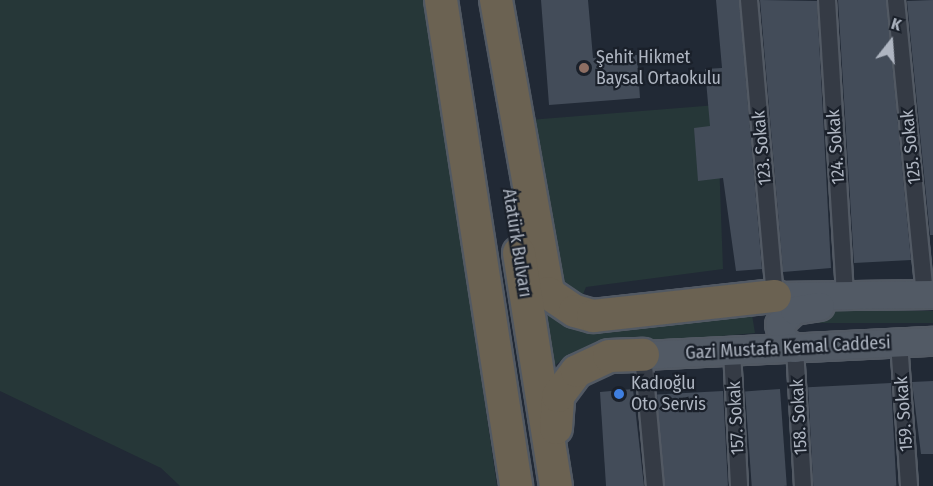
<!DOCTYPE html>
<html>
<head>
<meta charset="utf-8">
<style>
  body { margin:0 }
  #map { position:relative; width:933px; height:486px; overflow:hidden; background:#212935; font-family:"Fira Sans Condensed",sans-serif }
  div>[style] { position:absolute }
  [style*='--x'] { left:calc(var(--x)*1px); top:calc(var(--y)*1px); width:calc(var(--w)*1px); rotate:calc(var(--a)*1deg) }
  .green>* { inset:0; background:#263738; transform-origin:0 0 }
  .building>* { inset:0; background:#434c59; transform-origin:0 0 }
  .roads { filter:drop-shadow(2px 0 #525963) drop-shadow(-2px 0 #525963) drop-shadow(0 2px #525963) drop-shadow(0 -2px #525963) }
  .street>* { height:16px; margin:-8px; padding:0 8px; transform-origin:8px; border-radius:8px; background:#353b45 }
  .primary>* { height:27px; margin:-13.5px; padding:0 13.5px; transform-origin:13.5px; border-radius:13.5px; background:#525a65 }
  .highway>* { height:32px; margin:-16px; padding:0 16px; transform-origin:16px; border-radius:16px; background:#6b6252 }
  .dots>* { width:16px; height:16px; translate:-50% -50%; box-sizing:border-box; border:3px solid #1a202a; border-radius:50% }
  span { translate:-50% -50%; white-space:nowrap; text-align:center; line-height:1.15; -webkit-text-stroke:4.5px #1a202a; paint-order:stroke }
  .poi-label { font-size:18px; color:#afb6c2 }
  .left { translate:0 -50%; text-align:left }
  .street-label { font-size:18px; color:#afb6c2 }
  .north { position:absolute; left:861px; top:12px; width:60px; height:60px; -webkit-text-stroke:4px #1a202a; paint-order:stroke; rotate:17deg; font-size:16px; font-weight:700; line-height:24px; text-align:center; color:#afb6c2 }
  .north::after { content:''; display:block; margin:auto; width:21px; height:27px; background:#afb6c2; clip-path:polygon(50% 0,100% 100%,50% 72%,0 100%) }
</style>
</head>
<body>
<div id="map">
  <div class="green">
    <i style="clip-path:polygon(0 0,426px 0,497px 486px,180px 486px,161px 468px,0 391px)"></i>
    <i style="clip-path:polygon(717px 105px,723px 269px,586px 287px,582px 297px,557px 281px,529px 120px)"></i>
    <i style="clip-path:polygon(540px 304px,585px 328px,752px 315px,755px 333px,587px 348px,566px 356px,551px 369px)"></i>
    <i style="left:933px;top:311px;width:12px;height:138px;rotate:90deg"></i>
  </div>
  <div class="building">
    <i style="clip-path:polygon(541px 0,588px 0,593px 58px,637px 55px,640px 98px,549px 105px)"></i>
    <i style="clip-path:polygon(716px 0,739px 0,762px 269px,736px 271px,723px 178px,698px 181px,694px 128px,710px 126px,705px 69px,722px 68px)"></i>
    <i style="clip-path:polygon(760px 0,817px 1px,831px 268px,783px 272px)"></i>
    <i style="clip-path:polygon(838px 0,886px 0,911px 260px,854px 263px)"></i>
    <i style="clip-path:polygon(933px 0,933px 235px,930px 235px,907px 1px)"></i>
    <i style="clip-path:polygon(933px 381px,933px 454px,921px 454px,912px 382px)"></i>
    <i style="left:891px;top:383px;width:103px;height:83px;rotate:87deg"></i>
    <i style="clip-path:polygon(633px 389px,644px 486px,606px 486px,600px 392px)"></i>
    <i style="left:780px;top:389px;width:97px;height:35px;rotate:86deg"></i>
    <i style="left:723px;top:391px;width:95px;height:66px;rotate:87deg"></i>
  </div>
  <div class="roads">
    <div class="street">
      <i style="--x:749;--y:0;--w:297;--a:85"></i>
      <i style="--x:827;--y:0;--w:296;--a:86.5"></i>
      <i style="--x:896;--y:0;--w:295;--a:84.4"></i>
      <i style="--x:899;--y:342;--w:144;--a:86"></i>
      <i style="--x:795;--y:348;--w:138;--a:86.7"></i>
      <i style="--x:732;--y:351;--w:135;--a:87"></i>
      <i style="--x:643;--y:355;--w:132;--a:84.8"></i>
    </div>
    <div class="primary">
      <i style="--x:775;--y:296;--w:158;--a:-0.7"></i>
      <i style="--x:795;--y:348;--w:14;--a:-150"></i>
      <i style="--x:783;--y:341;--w:17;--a:-103"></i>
      <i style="--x:779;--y:324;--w:21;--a:-43"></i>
      <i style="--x:794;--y:310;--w:26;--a:-9"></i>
      <i style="--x:643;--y:355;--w:290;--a:-2.8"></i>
    </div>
    <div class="highway">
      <i style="--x:441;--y:0;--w:492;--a:81.2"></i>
      <i style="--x:496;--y:0;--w:298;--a:79.9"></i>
      <i style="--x:548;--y:293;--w:32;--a:34"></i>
      <i style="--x:575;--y:311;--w:19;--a:16"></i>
      <i style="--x:593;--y:316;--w:183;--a:-6.3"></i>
      <i style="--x:519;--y:253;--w:236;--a:81"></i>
      <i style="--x:556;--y:428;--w:32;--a:-86"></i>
      <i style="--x:558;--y:396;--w:31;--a:-53"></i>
      <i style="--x:577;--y:371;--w:35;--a:-25"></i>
      <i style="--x:609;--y:356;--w:34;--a:-2"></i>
    </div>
  </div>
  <div class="dots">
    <i style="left:584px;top:68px;background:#8d6e63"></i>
    <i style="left:619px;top:394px;background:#3f7fe0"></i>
  </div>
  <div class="poi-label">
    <span class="left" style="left:596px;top:68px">Şehit Hikmet<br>Baysal Ortaokulu</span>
    <span class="left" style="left:631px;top:394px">Kadıoğlu<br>Oto Servis</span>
  </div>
  <div class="street-label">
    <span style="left:836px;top:147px;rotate:-94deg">124. Sokak</span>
    <span style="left:911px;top:147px;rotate:-96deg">125. Sokak</span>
    <span style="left:762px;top:148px;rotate:-95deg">123. Sokak</span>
    <span style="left:517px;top:243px;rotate:81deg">Atatürk Bulvarı</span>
    <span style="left:788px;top:348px;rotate:-3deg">Gazi Mustafa Kemal Caddesi</span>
    <span style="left:904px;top:414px;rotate:-94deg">159. Sokak</span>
    <span style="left:799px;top:417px;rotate:-93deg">158. Sokak</span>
    <span style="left:736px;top:418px;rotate:-93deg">157. Sokak</span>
  </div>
  <div class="north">K</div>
</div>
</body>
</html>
